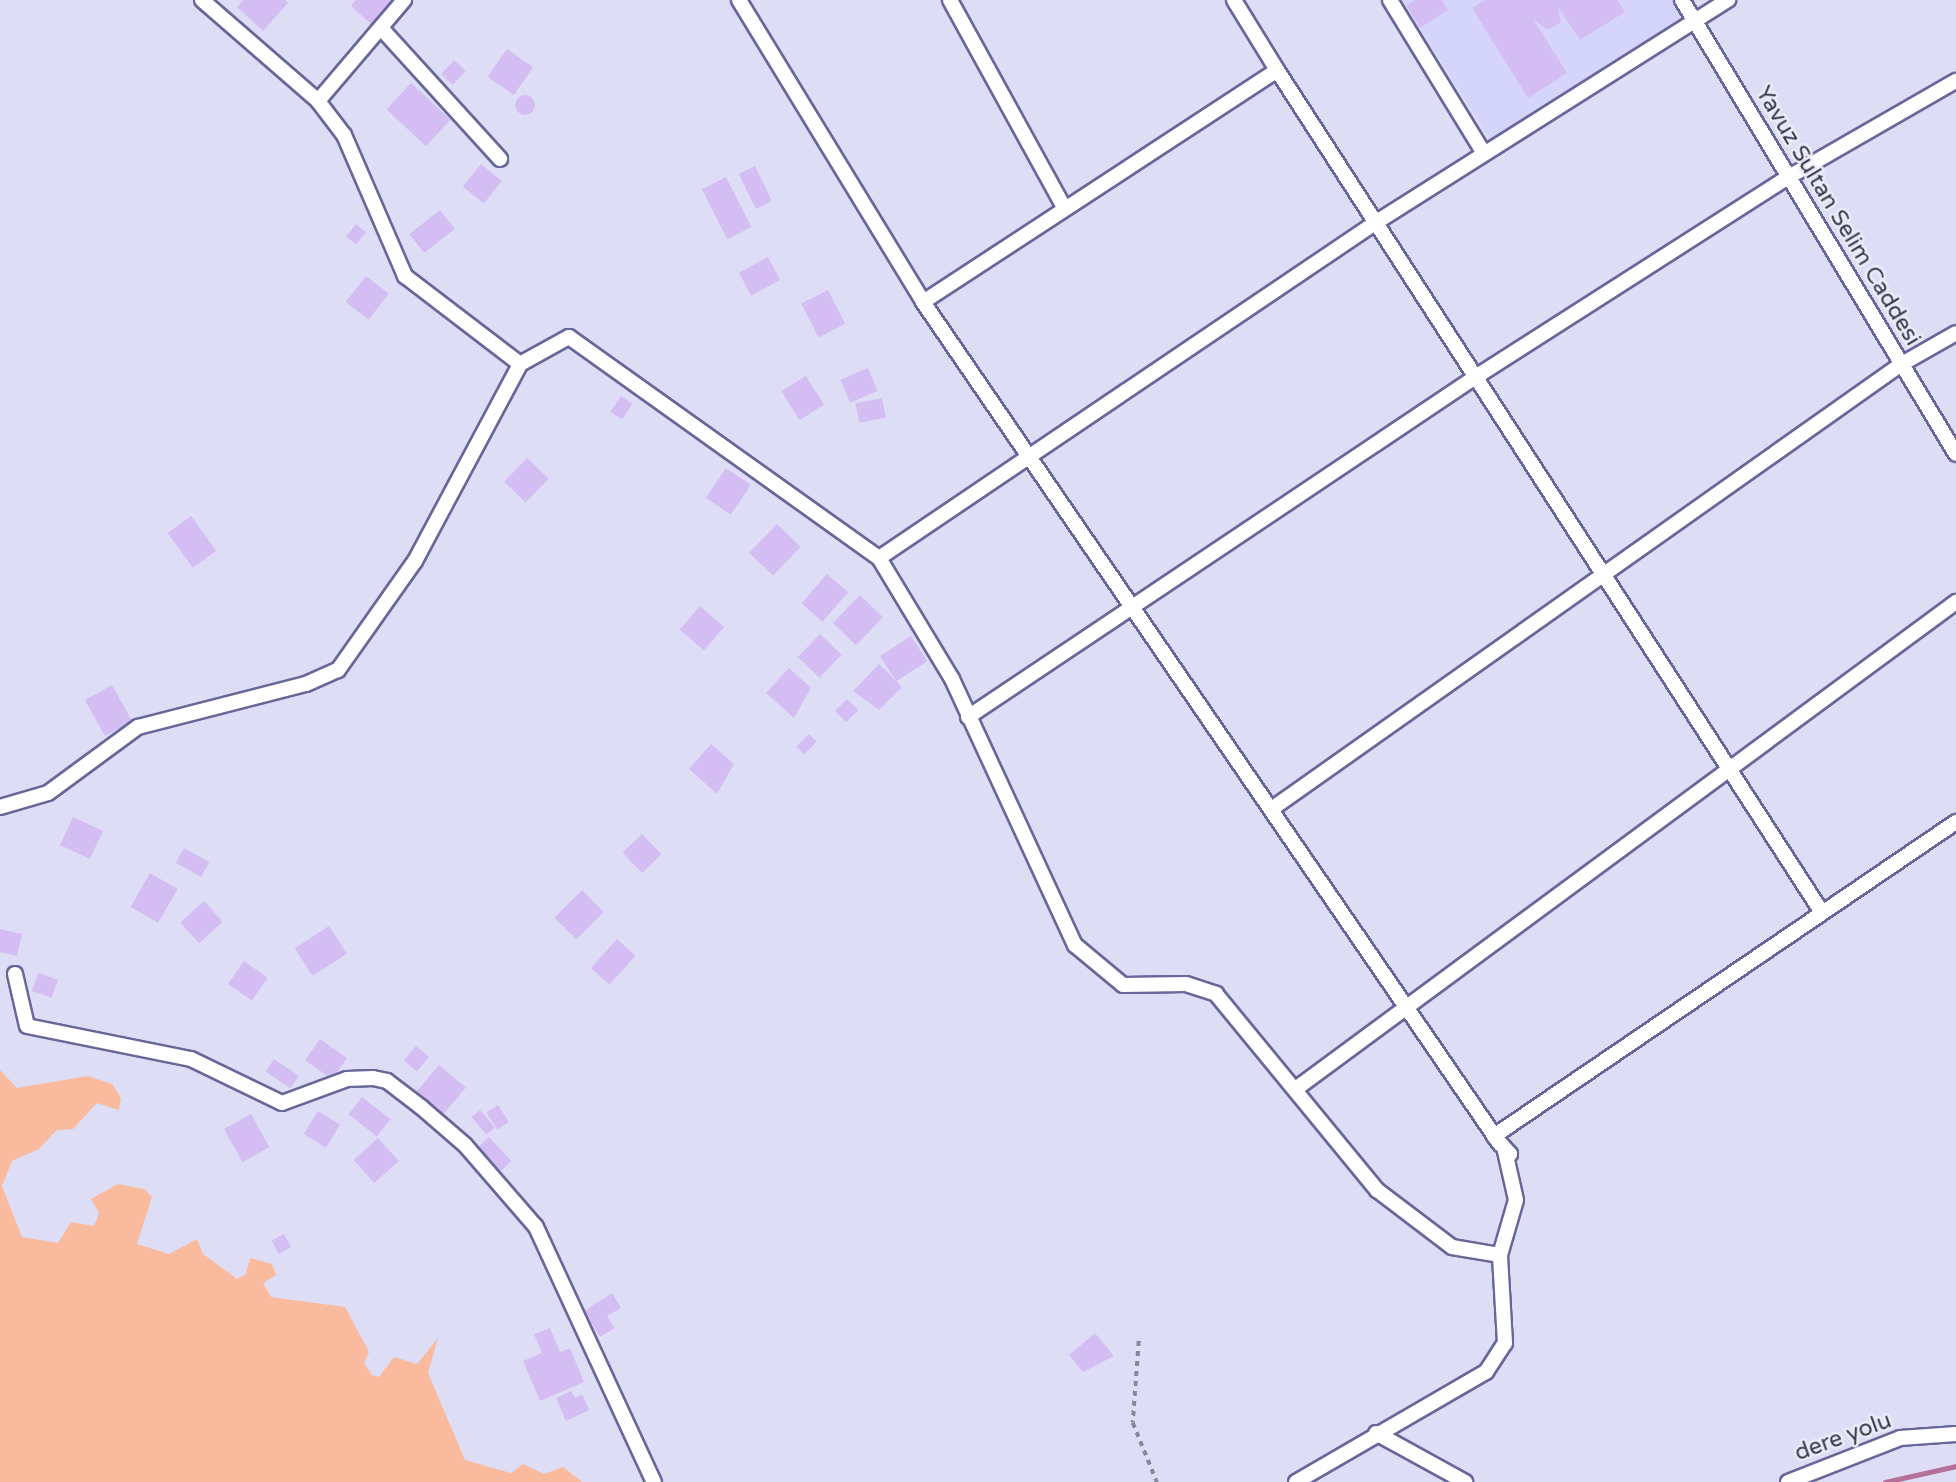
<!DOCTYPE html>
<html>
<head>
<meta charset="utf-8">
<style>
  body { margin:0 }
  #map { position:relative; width:1956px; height:1482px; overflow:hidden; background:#dddef5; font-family:"Varela Round",sans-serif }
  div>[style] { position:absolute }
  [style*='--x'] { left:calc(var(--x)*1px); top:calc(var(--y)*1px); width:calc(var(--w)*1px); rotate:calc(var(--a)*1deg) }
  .built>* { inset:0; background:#d5d5fc }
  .green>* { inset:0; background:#faba9e }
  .stream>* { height:5px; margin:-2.5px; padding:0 2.5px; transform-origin:2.5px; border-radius:2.5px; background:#b56f98 }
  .building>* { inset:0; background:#d4bdf3; transform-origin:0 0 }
  .round { border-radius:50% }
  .path>* { height:3.5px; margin-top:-1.75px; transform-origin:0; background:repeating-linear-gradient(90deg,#86879d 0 5px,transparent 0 10px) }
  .roads { filter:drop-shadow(2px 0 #686799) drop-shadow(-2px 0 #686799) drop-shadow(0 2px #686799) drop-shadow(0 -2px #686799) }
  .minor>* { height:14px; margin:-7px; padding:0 7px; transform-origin:7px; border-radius:7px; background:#fff }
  span { translate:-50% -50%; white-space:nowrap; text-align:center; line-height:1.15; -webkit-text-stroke:5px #ececf8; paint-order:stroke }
  .street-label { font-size:23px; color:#38384e }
</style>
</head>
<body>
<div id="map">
  <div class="built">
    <i style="clip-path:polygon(1402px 0,1682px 0,1693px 18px,1493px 144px)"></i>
  </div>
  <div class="green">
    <i style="clip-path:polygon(0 1070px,17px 1088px,88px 1076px,112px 1084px,121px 1098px,119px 1110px,97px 1103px,73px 1129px,57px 1130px,39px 1149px,12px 1161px,2px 1186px,22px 1237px,58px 1243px,71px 1222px,94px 1226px,99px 1213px,91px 1199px,118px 1184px,144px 1189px,152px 1197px,137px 1244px,169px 1254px,197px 1239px,203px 1254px,237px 1279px,246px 1274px,250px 1258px,272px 1264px,276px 1275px,263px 1283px,271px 1297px,345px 1307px,369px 1352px,364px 1363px,372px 1375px,379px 1377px,394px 1357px,417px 1364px,438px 1338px,428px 1373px,465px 1460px,511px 1473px,523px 1464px,544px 1474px,563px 1467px,582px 1482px,0 1482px)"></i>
  </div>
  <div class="stream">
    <i style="--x:1885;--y:1482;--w:73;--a:-12.7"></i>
  </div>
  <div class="building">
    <i style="clip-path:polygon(243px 0,285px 0,288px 3px,263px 31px,237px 7px)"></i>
    <i style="clip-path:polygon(356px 0,393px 0,372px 25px,351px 6px)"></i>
    <i style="clip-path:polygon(1415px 0,1442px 0,1448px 10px,1420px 28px,1406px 5px)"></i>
    <i style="clip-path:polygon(1485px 0,1617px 0,1625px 12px,1580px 40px,1558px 7px,1561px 22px,1548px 30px,1533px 19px,1567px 73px,1528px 98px,1472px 8px)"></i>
    <i style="left:507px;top:49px;width:32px;height:34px;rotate:35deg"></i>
    <i style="left:454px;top:60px;width:16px;height:19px;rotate:43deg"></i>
    <i style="left:411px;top:83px;width:54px;height:36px;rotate:43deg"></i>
    <i class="round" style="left:515px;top:95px;width:20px;height:20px"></i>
    <i style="left:481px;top:164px;width:27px;height:29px;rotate:39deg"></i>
    <i style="left:755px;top:166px;width:39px;height:18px;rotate:64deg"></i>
    <i style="left:726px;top:177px;width:56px;height:27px;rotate:63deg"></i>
    <i style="left:440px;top:210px;width:24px;height:39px;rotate:52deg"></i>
    <i style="left:356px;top:224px;width:13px;height:16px;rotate:39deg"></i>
    <i style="left:768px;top:257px;width:26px;height:33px;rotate:62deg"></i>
    <i style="left:366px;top:276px;width:29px;height:33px;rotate:38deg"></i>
    <i style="left:828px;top:290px;width:38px;height:30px;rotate:63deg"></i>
    <i style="left:868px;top:368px;width:25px;height:30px;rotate:67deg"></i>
    <i style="left:806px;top:376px;width:34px;height:29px;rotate:58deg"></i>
    <i style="left:621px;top:396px;width:14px;height:19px;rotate:34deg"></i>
    <i style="left:882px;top:398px;width:20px;height:27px;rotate:79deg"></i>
    <i style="left:527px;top:458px;width:30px;height:33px;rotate:44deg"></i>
    <i style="left:726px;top:468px;width:30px;height:36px;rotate:34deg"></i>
    <i style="left:191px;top:516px;width:43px;height:29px;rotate:54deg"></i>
    <i style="left:777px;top:524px;width:33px;height:40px;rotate:44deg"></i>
    <i style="left:827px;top:574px;width:28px;height:39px;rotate:41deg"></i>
    <i style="left:860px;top:595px;width:32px;height:39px;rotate:44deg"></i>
    <i style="left:700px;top:606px;width:32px;height:31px;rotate:41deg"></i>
    <i style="left:820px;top:634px;width:30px;height:32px;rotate:44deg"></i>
    <i style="left:911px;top:636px;width:30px;height:37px;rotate:57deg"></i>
    <i style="clip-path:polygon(879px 664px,902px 687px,879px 710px,853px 691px)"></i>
    <i style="clip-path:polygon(789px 668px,811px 688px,794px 718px,766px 693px)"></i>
    <i style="left:112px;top:685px;width:41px;height:31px;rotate:61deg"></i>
    <i style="left:847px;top:699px;width:16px;height:17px;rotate:45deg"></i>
    <i style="left:809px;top:734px;width:11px;height:18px;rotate:45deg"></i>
    <i style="clip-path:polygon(711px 744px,734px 764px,717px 794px,689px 769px)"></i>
    <i style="left:73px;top:817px;width:33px;height:31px;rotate:25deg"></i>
    <i style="left:642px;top:834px;width:28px;height:27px;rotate:46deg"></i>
    <i style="left:184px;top:848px;width:29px;height:17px;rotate:29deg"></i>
    <i style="left:150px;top:873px;width:32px;height:39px;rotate:30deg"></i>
    <i style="left:582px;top:890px;width:31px;height:39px;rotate:45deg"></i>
    <i style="left:204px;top:901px;width:28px;height:32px;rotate:48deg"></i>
    <i style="left:329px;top:926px;width:33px;height:41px;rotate:57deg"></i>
    <i style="clip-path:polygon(0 929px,22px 934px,17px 956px,0 952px)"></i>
    <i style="left:617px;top:939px;width:25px;height:39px;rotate:42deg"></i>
    <i style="left:244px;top:961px;width:29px;height:28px;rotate:35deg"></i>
    <i style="left:38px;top:973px;width:21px;height:19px;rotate:19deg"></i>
    <i style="left:320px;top:1039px;width:33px;height:26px;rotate:35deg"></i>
    <i style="left:416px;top:1046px;width:17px;height:19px;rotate:40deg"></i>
    <i style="left:274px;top:1059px;width:30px;height:15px;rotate:34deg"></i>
    <i style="left:439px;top:1065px;width:35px;height:35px;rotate:40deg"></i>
    <i style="left:362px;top:1097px;width:36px;height:22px;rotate:38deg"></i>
    <i style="left:498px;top:1105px;width:20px;height:14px;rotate:57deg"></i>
    <i style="left:480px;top:1110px;width:23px;height:11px;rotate:50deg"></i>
    <i style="left:318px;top:1111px;width:26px;height:27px;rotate:32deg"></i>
    <i style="left:251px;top:1114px;width:38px;height:31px;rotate:61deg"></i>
    <i style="left:489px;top:1137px;width:33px;height:21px;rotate:47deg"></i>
    <i style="left:378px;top:1138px;width:31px;height:33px;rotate:48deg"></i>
    <i style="left:284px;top:1234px;width:15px;height:14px;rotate:62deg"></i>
    <i style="clip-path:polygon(612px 1293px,621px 1308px,607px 1316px,615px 1328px,600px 1337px,584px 1311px)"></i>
    <i style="clip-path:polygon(550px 1328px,560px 1352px,570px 1348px,584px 1382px,540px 1401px,523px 1361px,542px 1353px,534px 1334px)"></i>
    <i style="clip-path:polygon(1095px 1333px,1114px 1356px,1083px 1372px,1069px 1355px)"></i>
    <i style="clip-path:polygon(571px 1391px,575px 1398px,582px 1394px,589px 1410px,566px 1421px,556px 1398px)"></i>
  </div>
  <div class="path">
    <i style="--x:1139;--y:1341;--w:82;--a:94.2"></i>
    <i style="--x:1133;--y:1423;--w:64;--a:67.9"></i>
  </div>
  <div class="roads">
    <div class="minor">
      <i style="--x:202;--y:0;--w:154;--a:41"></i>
      <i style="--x:318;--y:101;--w:43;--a:52.6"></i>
      <i style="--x:344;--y:135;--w:154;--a:66.6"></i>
      <i style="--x:405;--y:276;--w:145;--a:37.4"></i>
      <i style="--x:739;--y:0;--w:354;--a:58.6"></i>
      <i style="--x:923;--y:302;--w:1021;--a:55.58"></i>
      <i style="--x:950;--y:0;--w:236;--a:61.2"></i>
      <i style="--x:1390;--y:0;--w:178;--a:58.5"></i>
      <i style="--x:1682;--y:0;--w:530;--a:58.89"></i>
      <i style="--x:381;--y:28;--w:177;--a:47.7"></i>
      <i style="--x:1277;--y:70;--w:1002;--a:57.1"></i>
      <i style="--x:318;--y:101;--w:133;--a:-49.6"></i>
      <i style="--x:923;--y:302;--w:423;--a:-33.2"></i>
      <i style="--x:1277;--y:70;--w:82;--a:-121.6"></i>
      <i style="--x:879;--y:558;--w:599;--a:-34.04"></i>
      <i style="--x:1375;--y:223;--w:418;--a:-32.3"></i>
      <i style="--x:968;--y:717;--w:609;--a:-33.82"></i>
      <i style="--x:1474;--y:378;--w:371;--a:-32.6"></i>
      <i style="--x:1787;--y:178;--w:195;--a:-29.9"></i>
      <i style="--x:0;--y:807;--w:50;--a:-16.3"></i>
      <i style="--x:48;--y:793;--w:112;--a:-36.3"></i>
      <i style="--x:138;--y:727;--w:173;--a:-14.4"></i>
      <i style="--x:306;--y:684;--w:35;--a:-24"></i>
      <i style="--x:338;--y:670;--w:133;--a:-54.8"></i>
      <i style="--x:415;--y:561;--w:223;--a:-61.9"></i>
      <i style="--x:520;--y:364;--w:56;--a:-28.9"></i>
      <i style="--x:569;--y:337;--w:381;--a:35.5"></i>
      <i style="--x:879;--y:558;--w:141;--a:58.9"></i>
      <i style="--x:952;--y:679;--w:293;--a:65.2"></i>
      <i style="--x:1075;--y:945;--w:62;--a:39.8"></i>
      <i style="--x:1123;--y:985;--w:63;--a:-0.9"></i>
      <i style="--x:1186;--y:984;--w:32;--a:18"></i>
      <i style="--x:1216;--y:994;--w:254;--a:50.6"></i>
      <i style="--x:1377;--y:1190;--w:94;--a:37.2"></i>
      <i style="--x:1452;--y:1247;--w:49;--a:9.5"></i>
      <i style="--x:1500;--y:1255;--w:57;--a:-73.8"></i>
      <i style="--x:1516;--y:1200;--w:50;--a:-102.7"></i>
      <i style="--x:1505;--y:1151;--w:6;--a:31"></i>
      <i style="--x:1510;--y:1154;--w:24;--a:-132"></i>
      <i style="--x:1494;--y:1136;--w:559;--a:-34.2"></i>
      <i style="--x:1273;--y:808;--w:768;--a:-35.24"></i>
      <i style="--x:1900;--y:365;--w:64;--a:-29.7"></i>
      <i style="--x:15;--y:974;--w:53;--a:77"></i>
      <i style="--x:27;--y:1026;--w:167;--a:11.4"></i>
      <i style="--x:191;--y:1059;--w:101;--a:25.8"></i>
      <i style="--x:282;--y:1103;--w:69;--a:-20.3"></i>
      <i style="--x:347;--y:1079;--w:26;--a:-2"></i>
      <i style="--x:373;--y:1078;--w:14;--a:12"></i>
      <i style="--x:387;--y:1081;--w:43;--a:37.4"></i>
      <i style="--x:421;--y:1107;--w:58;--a:40.8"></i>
      <i style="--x:465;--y:1145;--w:108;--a:49.1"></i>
      <i style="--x:536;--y:1227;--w:281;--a:65.2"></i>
      <i style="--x:1297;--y:1088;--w:819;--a:-36.41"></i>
      <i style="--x:1376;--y:1433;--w:102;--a:28.8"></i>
      <i style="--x:1296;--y:1482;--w:220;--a:-30.1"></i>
      <i style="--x:1486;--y:1372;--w:35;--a:-57"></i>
      <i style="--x:1505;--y:1343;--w:88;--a:-93.3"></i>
      <i style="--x:1788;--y:1482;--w:120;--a:-21.4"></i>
      <i style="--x:1900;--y:1438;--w:56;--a:-4.1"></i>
    </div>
  </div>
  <div class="street-label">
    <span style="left:1838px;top:216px;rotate:59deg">Yavuz Sultan Selim Caddesi</span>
    <span style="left:1843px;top:1437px;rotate:-20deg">dere yolu</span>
  </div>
</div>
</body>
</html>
